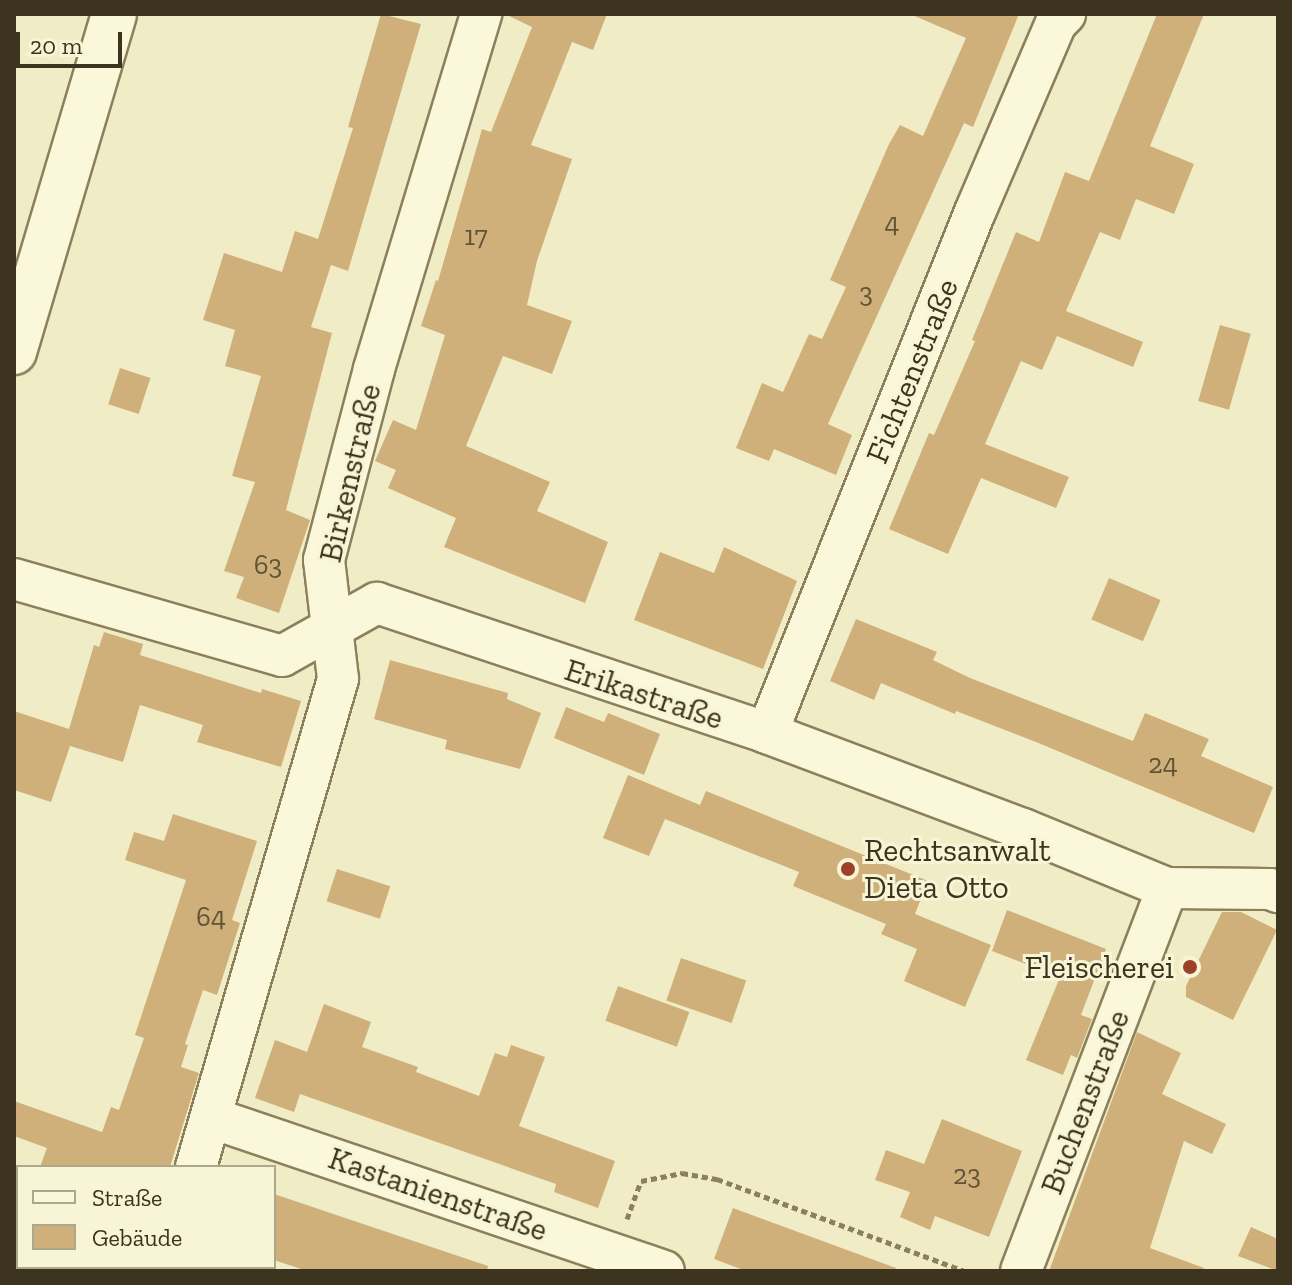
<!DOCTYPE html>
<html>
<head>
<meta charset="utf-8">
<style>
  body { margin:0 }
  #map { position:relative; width:1292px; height:1285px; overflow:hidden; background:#f0edc6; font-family:"Zilla Slab",serif }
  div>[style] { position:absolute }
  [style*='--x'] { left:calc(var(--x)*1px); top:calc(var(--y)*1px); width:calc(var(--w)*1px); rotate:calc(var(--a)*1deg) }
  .building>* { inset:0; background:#cfb07b; transform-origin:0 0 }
  .path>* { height:5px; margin-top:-2.5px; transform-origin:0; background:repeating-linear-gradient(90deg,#8c805b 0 6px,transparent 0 10px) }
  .roads { filter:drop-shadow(2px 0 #8c805b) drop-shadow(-2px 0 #8c805b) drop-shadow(0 2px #8c805b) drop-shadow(0 -2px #8c805b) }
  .minor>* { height:40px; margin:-20px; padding:0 20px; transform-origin:20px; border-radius:20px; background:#faf7da }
  .secondary>* { height:44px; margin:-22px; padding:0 22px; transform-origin:22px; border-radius:22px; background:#faf7da }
  .dots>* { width:22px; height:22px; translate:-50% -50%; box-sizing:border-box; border:4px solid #f7f5d6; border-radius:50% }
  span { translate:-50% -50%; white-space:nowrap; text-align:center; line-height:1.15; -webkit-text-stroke:6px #f7f5d6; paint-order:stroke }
  .number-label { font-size:28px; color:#615336 }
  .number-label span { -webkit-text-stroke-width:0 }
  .street-label { font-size:32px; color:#3c341f }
  .poi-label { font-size:32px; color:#3c341f }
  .left { translate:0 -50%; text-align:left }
  .right { translate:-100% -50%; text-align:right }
  .frame { position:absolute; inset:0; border:16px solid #3c341f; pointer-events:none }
  .legend { position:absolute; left:16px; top:1165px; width:260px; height:104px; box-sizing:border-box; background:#f7f5d6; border:2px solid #aca88d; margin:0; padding:10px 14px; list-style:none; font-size:24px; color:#3c341f }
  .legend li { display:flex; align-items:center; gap:16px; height:40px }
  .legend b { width:40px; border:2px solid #aca88d }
  .scale { position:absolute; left:16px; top:32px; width:106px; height:36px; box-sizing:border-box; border:4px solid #3c341f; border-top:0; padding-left:10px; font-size:24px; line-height:28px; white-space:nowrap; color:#3c341f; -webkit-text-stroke:6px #f7f5d6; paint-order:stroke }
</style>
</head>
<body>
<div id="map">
  <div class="building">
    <i style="clip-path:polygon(381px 14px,421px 24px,348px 271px,331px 265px,311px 327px,332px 333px,286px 510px,310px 520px,279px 613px,236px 598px,244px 577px,224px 571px,255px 482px,232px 476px,261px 376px,225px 366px,235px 330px,203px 320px,224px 253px,282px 272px,295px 231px,318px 239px,353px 128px,348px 127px)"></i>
    <i style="clip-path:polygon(505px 14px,607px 14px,593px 50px,572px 42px,531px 145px,572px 159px,537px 261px,527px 305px,572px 321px,552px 374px,503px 356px,466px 446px,550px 482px,537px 511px,608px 542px,585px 603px,444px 547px,456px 518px,388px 488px,396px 470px,375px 461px,393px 420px,416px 430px,445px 335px,421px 326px,436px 280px,438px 281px,482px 129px,491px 132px,532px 27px)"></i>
    <i style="clip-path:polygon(910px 14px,1019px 14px,973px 127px,964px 123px,828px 424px,852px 435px,836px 475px,774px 449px,769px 461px,736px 448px,762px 383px,783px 392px,809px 334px,822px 339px,846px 287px,830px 280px,889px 144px,900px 125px,923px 136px,966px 38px)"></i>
    <i style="clip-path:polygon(1157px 14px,1204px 14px,1150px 146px,1194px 164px,1174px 214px,1136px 199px,1120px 240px,1100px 232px,1066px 311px,1143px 342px,1133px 367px,1057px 336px,1042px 370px,1021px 361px,985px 444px,1069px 477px,1056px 508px,981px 478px,948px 554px,889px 529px,929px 433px,934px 435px,975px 341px,972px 340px,1016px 232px,1039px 242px,1065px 172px,1089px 181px)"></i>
    <i style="left:1220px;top:325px;width:32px;height:79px;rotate:16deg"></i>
    <i style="left:120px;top:368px;width:32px;height:38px;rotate:18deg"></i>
    <i style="clip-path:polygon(724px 547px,797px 581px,763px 669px,634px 620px,660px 552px,714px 573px)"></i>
    <i style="left:1109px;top:578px;width:56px;height:45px;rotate:23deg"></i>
    <i style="clip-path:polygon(856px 619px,937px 652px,933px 660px,970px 678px,1133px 741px,1145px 713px,1209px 739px,1201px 756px,1273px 787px,1254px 833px,1036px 742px,956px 711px,955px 714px,881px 683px,874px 700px,830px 681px)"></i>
    <i style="clip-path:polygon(104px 632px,143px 644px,140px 655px,261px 693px,262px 689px,301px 701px,281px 767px,197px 742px,203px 725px,140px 705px,123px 762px,70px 746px,51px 802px,14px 790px,14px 711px,69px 729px,94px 645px,99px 647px)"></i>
    <i style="clip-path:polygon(390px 660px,508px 693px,507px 699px,541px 713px,520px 769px,445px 749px,447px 740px,374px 719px)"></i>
    <i style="clip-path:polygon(566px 707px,604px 722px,608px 713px,660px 734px,644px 775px,554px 738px)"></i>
    <i style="clip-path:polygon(628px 775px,700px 805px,706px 791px,928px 881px,915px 914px,991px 945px,965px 1007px,904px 981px,917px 949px,881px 934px,886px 924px,793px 886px,799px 872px,665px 819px,649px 856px,603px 838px)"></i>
    <i style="clip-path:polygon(173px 814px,257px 841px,232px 920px,240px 923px,217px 995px,203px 990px,185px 1044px,188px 1045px,181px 1067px,199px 1073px,170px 1167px,40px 1167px,47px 1148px,14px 1136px,14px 1101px,102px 1132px,111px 1107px,119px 1110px,144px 1038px,135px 1035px,186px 880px,125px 860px,134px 832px,164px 841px)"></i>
    <i style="left:337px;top:869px;width:56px;height:34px;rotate:18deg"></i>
    <i style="clip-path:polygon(1007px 910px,1106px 949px,1081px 1015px,1092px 1019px,1077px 1058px,1071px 1055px,1063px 1075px,1026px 1060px,1060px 977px,992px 951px)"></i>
    <i style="clip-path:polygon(1222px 912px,1241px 912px,1277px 930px,1233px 1020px,1186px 997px,1186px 986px)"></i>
    <i style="left:681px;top:958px;width:69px;height:45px;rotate:19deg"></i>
    <i style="left:618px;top:986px;width:76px;height:37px;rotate:20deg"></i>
    <i style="clip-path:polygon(324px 1004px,371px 1022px,362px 1047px,418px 1067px,416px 1072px,479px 1096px,495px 1053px,507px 1057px,511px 1045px,545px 1057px,519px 1126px,615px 1161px,598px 1208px,554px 1192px,556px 1184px,300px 1094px,294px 1112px,255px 1098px,275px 1040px,307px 1052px)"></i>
    <i style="clip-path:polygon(1137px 1032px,1181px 1053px,1162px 1094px,1226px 1124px,1212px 1154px,1184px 1141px,1150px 1248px,1204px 1268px,1203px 1271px,1049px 1271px)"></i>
    <i style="clip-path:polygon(942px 1119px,1022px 1151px,989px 1237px,935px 1216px,930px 1230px,900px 1217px,910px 1192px,875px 1180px,886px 1150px,924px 1164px)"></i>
    <i style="clip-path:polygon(274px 1194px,488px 1266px,487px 1271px,307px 1271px,274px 1260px)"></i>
    <i style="clip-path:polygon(733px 1208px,896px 1268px,895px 1271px,746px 1271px,714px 1259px)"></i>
    <i style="clip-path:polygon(1251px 1227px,1278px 1239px,1278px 1271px,1238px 1256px)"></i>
  </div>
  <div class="path">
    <i style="--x:627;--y:1219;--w:40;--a:-69.8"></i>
    <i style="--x:641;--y:1181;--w:42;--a:-11"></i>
    <i style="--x:682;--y:1173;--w:36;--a:10"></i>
    <i style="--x:717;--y:1179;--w:265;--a:20.4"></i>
  </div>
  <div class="roads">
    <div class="minor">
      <i style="--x:14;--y:579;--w:279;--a:16"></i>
      <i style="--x:282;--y:656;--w:109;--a:-29.2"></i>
      <i style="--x:377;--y:603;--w:411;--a:18.4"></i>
      <i style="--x:767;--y:733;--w:273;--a:20.6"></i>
      <i style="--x:1023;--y:829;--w:156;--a:22.3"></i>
      <i style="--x:1167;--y:888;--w:103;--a:0.6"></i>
      <i style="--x:1270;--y:889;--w:9;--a:21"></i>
      <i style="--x:767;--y:733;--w:561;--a:-68.24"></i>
      <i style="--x:975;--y:212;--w:206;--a:-66.8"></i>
      <i style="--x:1056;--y:23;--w:13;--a:-45"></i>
      <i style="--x:212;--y:1118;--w:477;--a:18.7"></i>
      <i style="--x:196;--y:1167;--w:508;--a:-73.78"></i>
      <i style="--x:338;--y:679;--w:120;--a:-96.7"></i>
      <i style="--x:324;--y:560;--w:197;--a:-75.3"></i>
      <i style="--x:374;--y:369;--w:371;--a:-73.2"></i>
      <i style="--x:162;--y:1271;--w:4;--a:-76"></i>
      <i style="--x:1021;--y:1271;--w:410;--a:-69.1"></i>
    </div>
    <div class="secondary">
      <i style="--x:14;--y:352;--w:352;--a:-73.5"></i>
    </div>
  </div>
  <div class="dots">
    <i style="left:848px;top:869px;background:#9e4129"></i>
    <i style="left:1190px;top:967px;background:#9e4129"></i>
  </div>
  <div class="number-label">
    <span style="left:892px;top:223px">4</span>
    <span style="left:476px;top:236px">17</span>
    <span style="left:866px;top:293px">3</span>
    <span style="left:268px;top:565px">63</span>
    <span style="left:1163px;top:764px">24</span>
    <span style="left:211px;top:917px">64</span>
    <span style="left:967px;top:1175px">23</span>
  </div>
  <div class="street-label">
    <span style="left:912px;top:371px;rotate:-68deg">Fichtenstraße</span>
    <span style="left:350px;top:473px;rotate:-77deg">Birkenstraße</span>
    <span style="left:644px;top:694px;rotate:18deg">Erikastraße</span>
    <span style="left:1085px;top:1102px;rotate:-69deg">Buchenstraße</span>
    <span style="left:438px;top:1194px;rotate:19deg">Kastanienstraße</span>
  </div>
  <div class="poi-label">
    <span class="left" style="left:864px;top:869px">Rechtsanwalt<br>Dieta Otto</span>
    <span class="right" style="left:1174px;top:967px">Fleischerei</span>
  </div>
  <div class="frame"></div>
  <ul class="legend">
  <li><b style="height:10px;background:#faf7da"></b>Straße</li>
  <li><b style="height:22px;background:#cfb07b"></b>Gebäude</li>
  </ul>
  <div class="scale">20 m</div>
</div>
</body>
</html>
